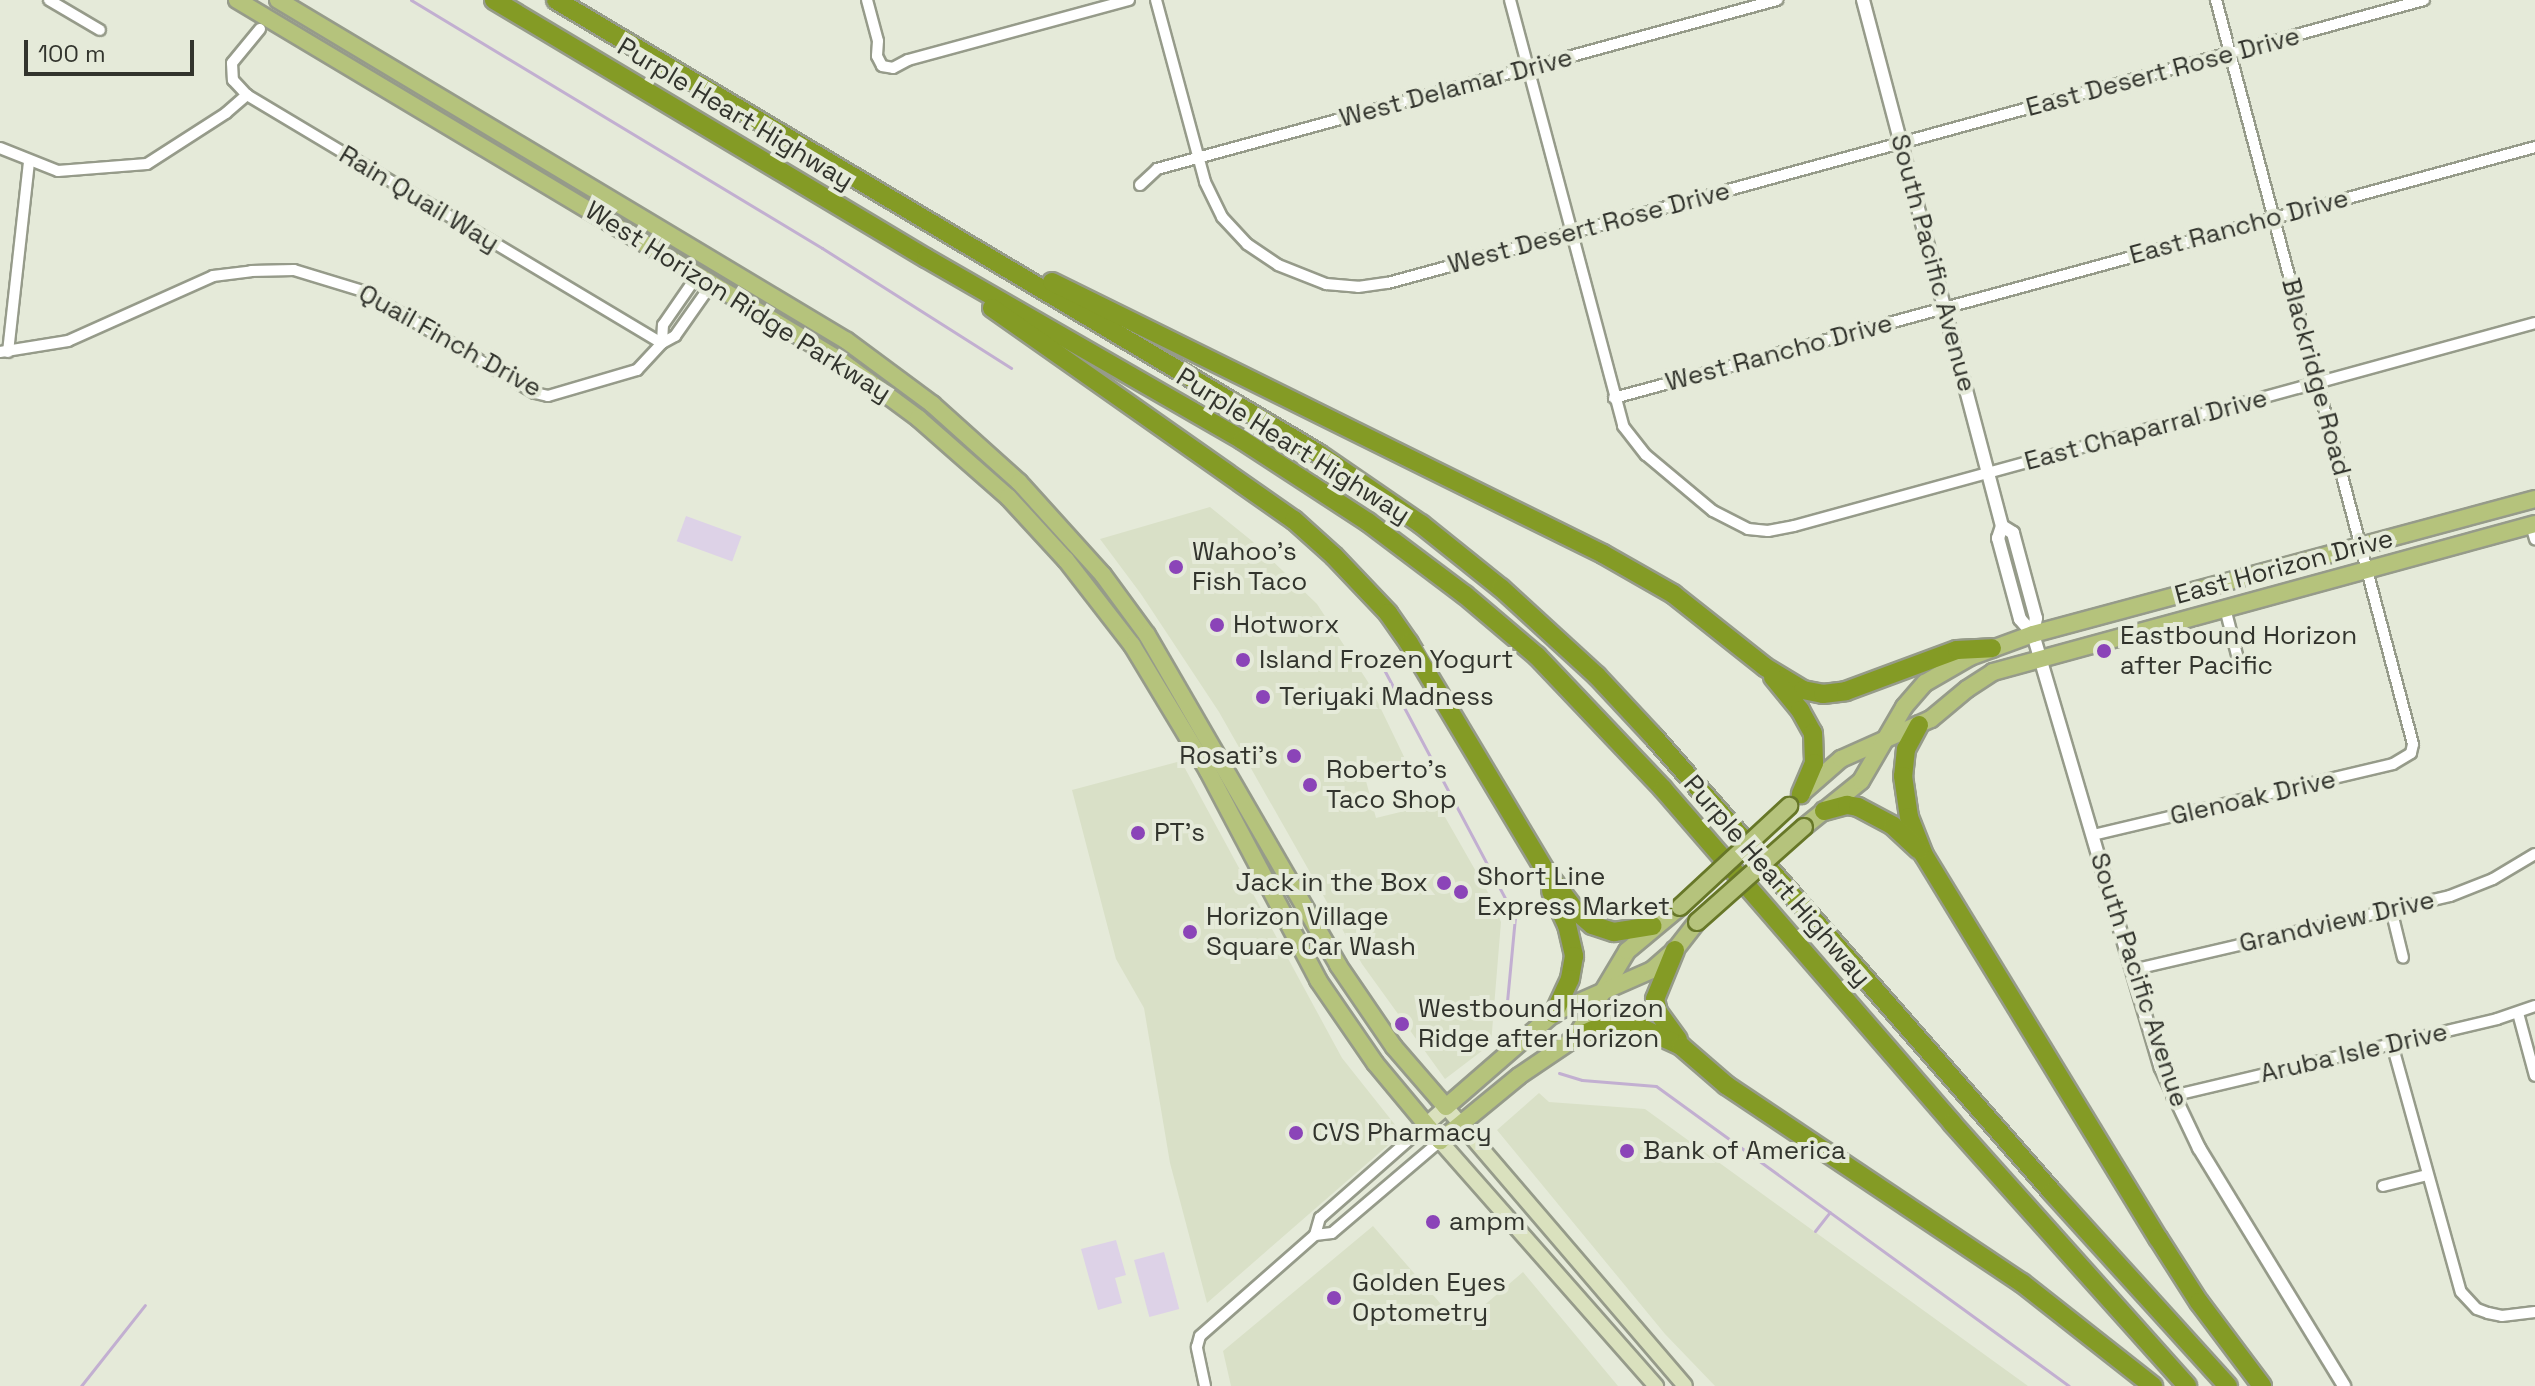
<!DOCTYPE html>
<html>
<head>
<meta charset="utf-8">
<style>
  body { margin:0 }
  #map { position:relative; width:2535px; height:1386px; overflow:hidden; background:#e5ead9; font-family:"Space Grotesk",sans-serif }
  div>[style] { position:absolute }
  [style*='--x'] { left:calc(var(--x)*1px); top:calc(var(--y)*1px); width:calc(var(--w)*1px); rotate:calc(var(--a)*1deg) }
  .built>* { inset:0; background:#d9e0c7 }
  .green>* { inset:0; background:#ddd2e7; transform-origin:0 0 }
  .stream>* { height:3px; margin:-1.5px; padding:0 1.5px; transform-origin:1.5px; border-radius:1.5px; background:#c2afd1 }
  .roads { filter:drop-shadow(2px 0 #969b8a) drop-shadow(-2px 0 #969b8a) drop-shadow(0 2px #969b8a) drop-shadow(0 -2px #969b8a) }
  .minor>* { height:10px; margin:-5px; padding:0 5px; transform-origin:5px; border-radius:5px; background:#fff }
  .tertiary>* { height:12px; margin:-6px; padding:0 6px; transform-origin:6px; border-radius:6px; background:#fff }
  .secondary>* { height:14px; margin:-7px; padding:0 7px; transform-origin:7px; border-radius:7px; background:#dae1be }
  .primary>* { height:16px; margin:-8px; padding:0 8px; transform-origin:8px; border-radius:8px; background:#b5c37c }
  .motorway>* { height:18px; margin:-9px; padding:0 9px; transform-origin:9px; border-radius:9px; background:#849b25 }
  .bridges { filter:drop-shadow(2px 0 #677728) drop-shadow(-2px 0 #677728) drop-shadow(0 2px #677728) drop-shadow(0 -2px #677728) }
  .primary-bridge>* { height:16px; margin:-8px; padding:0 8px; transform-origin:8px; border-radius:8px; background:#b5c37c }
  .dots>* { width:22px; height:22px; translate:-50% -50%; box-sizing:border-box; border:4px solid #e5ead9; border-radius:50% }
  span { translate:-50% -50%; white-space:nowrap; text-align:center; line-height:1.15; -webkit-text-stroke:8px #e5ead9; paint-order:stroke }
  .street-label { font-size:26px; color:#32342d }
  .poi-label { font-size:26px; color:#32342d }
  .left { translate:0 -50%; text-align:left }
  .right { translate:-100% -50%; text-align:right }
  .scale { position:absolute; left:24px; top:40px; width:170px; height:36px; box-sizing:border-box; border:4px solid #32342d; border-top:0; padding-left:10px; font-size:24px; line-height:28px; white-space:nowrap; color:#32342d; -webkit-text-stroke:6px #e5ead9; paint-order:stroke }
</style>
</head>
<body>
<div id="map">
  <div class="built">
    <i style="clip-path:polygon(1210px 507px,1252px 541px,1317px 604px,1368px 682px,1408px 765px,1366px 781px,1376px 818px,1437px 803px,1490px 896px,1501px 922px,1491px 1044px,1445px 1079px,1362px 964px,1219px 712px,1141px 594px,1100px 539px)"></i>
    <i style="clip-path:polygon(1181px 761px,1342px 1058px,1396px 1126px,1394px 1140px,1207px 1303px,1170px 1163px,1144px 1008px,1116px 959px,1072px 790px)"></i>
    <i style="clip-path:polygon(1539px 1093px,1549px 1102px,1645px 1109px,2028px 1386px,1715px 1386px,1665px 1334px,1497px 1130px)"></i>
    <i style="clip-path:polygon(1373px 1226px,1460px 1326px,1523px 1272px,1618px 1386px,1231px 1386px,1223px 1351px)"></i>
  </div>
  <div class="green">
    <i style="left:686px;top:516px;width:59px;height:27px;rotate:20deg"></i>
    <i style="clip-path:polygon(1116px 1240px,1126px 1275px,1115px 1278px,1122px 1303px,1098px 1310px,1081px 1249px)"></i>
    <i style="left:1164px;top:1252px;width:59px;height:31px;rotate:75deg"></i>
  </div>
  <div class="stream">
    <i style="--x:411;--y:0;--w:480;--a:31.1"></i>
    <i style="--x:822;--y:248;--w:224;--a:32.4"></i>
    <i style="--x:1380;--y:662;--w:289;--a:62.1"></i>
    <i style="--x:1515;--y:917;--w:95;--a:95.4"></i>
    <i style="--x:1559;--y:1073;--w:24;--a:17"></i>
    <i style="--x:1582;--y:1080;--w:74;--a:4.6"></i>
    <i style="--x:1656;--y:1086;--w:510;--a:35.99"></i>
    <i style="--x:1815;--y:1231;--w:24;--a:-52"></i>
    <i style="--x:81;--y:1386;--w:103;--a:-51.7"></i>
  </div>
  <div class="roads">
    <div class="minor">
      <i style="--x:49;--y:0;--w:59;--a:30.5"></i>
      <i style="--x:867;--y:0;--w:42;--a:75"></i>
      <i style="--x:878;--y:41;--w:15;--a:94"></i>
      <i style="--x:877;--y:56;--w:11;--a:63"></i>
      <i style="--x:882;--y:66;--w:11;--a:10"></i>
      <i style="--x:893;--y:68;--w:17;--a:-28"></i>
      <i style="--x:908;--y:60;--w:229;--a:-15.2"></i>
      <i style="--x:1156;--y:0;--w:188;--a:74.9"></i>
      <i style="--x:1205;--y:182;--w:39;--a:64"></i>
      <i style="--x:1222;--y:217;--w:37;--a:47"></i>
      <i style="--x:1247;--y:244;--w:37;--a:34"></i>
      <i style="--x:1278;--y:265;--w:52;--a:21.6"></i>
      <i style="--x:1326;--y:284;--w:32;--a:5"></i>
      <i style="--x:1358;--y:287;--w:30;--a:-8"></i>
      <i style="--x:1388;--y:283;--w:1074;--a:-15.28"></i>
      <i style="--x:1510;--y:0;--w:441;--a:75.1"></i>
      <i style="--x:1623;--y:426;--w:37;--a:52"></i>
      <i style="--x:1646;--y:455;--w:87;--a:39.9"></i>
      <i style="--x:1713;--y:511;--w:39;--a:27"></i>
      <i style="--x:1748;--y:529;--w:20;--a:6"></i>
      <i style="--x:1768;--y:531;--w:26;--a:-11"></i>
      <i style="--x:1794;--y:526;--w:768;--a:-15.32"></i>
      <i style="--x:260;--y:29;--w:44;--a:129.5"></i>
      <i style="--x:232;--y:63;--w:17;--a:87"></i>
      <i style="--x:233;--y:80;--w:21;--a:47"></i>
      <i style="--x:247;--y:95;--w:483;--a:30.9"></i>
      <i style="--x:0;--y:148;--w:62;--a:21.6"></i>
      <i style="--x:58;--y:171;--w:89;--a:-4.5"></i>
      <i style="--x:147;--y:164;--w:94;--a:-32.8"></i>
      <i style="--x:226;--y:113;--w:28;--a:-41"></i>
      <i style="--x:1140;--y:185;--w:23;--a:-43"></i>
      <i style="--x:1157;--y:169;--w:643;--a:-15.25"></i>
      <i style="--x:662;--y:343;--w:18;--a:-87"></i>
      <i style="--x:663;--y:325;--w:63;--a:-55.3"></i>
      <i style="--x:0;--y:352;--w:69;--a:-9.2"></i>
      <i style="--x:68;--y:341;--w:159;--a:-24.1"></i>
      <i style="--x:213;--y:276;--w:38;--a:-7"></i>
      <i style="--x:251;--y:271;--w:43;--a:-1.3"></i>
      <i style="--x:294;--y:270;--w:72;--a:16.9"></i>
      <i style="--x:363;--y:291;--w:200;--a:30.7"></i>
      <i style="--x:535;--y:393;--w:13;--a:13"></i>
      <i style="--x:548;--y:396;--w:93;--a:-16.3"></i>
      <i style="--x:637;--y:370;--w:37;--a:-47"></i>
      <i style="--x:662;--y:343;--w:15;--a:-28"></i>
      <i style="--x:675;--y:336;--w:66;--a:-54.9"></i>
      <i style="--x:8;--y:352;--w:191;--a:-83.7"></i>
      <i style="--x:1614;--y:398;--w:955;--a:-15.24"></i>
      <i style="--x:2531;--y:525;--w:15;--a:74"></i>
      <i style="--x:2225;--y:608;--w:49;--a:75.7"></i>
      <i style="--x:2093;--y:835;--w:308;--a:-13.3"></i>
      <i style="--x:2393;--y:764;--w:21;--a:-31"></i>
      <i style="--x:2411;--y:753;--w:9;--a:-77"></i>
      <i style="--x:2413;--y:744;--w:770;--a:-104.83"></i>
      <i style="--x:2391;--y:909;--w:50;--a:76.2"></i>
      <i style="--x:2132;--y:970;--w:326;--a:-13.1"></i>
      <i style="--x:2450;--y:896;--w:46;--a:-21.6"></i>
      <i style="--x:2493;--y:879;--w:49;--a:-30.8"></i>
      <i style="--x:2518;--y:1013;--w:65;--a:74.9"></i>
      <i style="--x:2392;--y:1044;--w:257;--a:74.5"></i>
      <i style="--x:2461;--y:1292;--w:23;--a:47"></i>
      <i style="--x:2477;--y:1309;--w:12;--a:20"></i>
      <i style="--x:2488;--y:1313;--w:14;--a:12"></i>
      <i style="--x:2502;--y:1316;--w:33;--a:-7"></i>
      <i style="--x:2172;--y:1096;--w:334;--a:-13.3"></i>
      <i style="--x:2497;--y:1019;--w:40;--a:-18.9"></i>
      <i style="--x:2383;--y:1186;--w:45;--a:-14"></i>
      <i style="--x:1315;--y:1235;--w:17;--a:-7"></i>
      <i style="--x:1332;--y:1233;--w:142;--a:-40.4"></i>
      <i style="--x:1205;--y:1386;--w:40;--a:-102"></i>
      <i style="--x:1197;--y:1347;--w:11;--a:-75"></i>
      <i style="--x:1200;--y:1336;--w:153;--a:-41.3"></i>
      <i style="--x:1315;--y:1235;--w:18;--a:-74"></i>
      <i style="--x:1320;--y:1218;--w:141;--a:-41.3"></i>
    </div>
    <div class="tertiary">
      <i style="--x:1863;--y:0;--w:544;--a:75.2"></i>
      <i style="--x:2002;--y:526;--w:13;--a:108"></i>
      <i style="--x:1998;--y:538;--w:84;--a:74.8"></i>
      <i style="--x:2020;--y:619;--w:20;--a:49"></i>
      <i style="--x:2033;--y:634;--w:452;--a:73.6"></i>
      <i style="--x:2161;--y:1068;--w:89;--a:64.6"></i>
      <i style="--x:2199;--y:1148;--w:279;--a:58.6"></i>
      <i style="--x:2002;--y:526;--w:13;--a:32"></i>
      <i style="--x:2013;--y:533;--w:88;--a:74.9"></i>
      <i style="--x:2036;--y:618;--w:16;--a:101"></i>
    </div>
    <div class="secondary">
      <i style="--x:1426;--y:1125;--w:27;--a:-42"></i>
      <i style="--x:1446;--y:1107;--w:367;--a:49.4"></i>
      <i style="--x:1440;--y:1141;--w:327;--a:48.6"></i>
    </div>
    <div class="primary">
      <i style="--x:237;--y:0;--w:704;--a:30.87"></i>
      <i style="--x:841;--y:361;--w:96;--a:36.5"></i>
      <i style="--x:918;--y:418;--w:120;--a:41.3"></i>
      <i style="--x:1008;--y:497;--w:86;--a:47.4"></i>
      <i style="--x:1066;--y:560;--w:108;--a:52.2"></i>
      <i style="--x:1132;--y:645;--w:147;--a:58.9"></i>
      <i style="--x:1208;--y:771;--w:236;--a:62.2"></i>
      <i style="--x:1318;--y:980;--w:101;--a:55.5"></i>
      <i style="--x:1375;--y:1063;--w:102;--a:50.2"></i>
      <i style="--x:1440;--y:1141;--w:102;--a:-39.4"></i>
      <i style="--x:1519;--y:1076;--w:68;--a:-34.2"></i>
      <i style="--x:1575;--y:1038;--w:101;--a:-59.1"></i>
      <i style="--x:1627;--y:951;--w:69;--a:-39.7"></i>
      <i style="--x:278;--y:0;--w:663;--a:30.93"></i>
      <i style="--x:847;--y:341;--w:106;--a:36.5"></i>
      <i style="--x:932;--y:404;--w:117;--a:41.9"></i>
      <i style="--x:1019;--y:482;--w:125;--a:47.9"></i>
      <i style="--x:1103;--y:575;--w:74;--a:53.7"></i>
      <i style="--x:1147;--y:635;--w:381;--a:59.9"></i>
      <i style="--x:1338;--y:965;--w:99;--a:55.7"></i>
      <i style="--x:1394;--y:1047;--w:79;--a:49.1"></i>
      <i style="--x:1446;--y:1107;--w:143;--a:-41"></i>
      <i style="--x:1554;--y:1013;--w:107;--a:-23.7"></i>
      <i style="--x:1652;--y:970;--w:30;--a:-41"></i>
      <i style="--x:1675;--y:950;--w:36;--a:-52"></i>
      <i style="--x:1802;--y:793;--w:52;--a:-41.1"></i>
      <i style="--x:1841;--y:759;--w:98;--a:-24"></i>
      <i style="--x:1931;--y:719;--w:47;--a:-39.8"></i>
      <i style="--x:1967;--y:689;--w:31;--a:-33"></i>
      <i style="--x:1993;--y:672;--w:562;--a:-15.27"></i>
      <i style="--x:1804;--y:827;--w:73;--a:-38.9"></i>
      <i style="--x:1861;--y:781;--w:86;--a:-59.8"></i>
      <i style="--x:1904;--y:707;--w:32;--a:-49"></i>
      <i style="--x:1925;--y:683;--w:52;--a:-30"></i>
      <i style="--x:1970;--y:657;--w:67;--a:-20.1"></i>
      <i style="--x:2033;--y:634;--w:520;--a:-15.05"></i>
    </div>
    <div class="motorway">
      <i style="--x:494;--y:0;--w:503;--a:30.85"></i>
      <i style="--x:926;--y:258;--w:365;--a:29.9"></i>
      <i style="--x:1242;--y:440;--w:150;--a:33.1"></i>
      <i style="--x:1368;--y:522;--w:121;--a:37"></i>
      <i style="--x:1465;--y:595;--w:94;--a:40.3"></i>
      <i style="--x:1537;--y:656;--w:183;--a:46.5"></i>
      <i style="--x:1663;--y:789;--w:442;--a:49.1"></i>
      <i style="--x:1952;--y:1123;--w:353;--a:48.2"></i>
      <i style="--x:556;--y:0;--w:888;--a:30.75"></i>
      <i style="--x:1319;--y:454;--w:124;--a:34.5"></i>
      <i style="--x:1421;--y:524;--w:102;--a:38.7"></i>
      <i style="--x:1501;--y:588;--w:130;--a:42.5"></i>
      <i style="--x:1597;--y:676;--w:82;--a:47"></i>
      <i style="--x:1653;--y:736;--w:606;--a:48.81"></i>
      <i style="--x:2052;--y:1192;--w:262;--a:47.8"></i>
      <i style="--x:1052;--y:282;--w:614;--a:26.27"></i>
      <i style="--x:1603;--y:554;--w:81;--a:29.7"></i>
      <i style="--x:1673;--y:594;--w:117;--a:38.4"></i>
      <i style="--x:1765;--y:667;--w:44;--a:31.2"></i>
      <i style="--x:1803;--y:690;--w:20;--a:11"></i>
      <i style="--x:1823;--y:694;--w:23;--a:-7"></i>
      <i style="--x:1846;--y:691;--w:118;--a:-20.3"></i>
      <i style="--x:1957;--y:650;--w:35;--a:-3"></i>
      <i style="--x:992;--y:308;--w:369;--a:35.1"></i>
      <i style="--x:1294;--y:520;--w:54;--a:42"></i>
      <i style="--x:1334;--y:556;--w:79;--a:46.5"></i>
      <i style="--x:1388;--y:613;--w:37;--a:55"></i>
      <i style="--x:1409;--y:643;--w:263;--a:59.1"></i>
      <i style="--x:1544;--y:869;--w:53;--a:52.7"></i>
      <i style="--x:1576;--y:911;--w:21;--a:41"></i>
      <i style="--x:1592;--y:925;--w:23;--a:18"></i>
      <i style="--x:1614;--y:932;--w:39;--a:-9"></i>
      <i style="--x:1773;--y:677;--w:43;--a:50.7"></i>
      <i style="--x:1800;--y:710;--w:26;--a:61"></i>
      <i style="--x:1813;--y:733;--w:30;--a:88"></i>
      <i style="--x:1814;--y:763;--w:34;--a:113"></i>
      <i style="--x:1919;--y:725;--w:27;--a:118"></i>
      <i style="--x:1906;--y:749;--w:27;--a:96"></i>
      <i style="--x:1903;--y:776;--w:41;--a:81.7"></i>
      <i style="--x:1909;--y:817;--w:41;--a:68.5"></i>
      <i style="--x:1924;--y:855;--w:449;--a:58.6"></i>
      <i style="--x:2158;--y:1238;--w:76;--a:57.4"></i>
      <i style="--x:2199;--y:1302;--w:105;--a:53.1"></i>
      <i style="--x:1824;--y:811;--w:24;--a:-15"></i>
      <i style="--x:1847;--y:805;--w:11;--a:10"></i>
      <i style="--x:1858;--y:807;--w:40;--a:28"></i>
      <i style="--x:1893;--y:826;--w:35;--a:43"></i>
      <i style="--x:1551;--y:891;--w:38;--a:65"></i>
      <i style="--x:1567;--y:925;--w:32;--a:77"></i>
      <i style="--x:1574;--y:956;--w:23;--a:100"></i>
      <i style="--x:1570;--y:979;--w:38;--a:115"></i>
      <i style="--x:1675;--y:950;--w:53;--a:112.2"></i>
      <i style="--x:1655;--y:999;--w:13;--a:77"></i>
      <i style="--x:1658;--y:1012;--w:34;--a:54"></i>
      <i style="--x:1575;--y:1038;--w:27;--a:-24"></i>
      <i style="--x:1600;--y:1027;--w:35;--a:-3"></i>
      <i style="--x:1635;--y:1025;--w:51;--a:24.5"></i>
      <i style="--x:1681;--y:1046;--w:60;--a:40.9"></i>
      <i style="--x:1726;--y:1085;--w:356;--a:33.8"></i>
      <i style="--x:2022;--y:1283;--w:167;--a:38.2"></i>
    </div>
  </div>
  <div class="bridges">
    <div class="primary-bridge">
      <i style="--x:1680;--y:907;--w:149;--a:-42.8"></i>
      <i style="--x:1697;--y:922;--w:143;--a:-41.6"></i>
    </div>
  </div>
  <div class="dots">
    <i style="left:1176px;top:567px;background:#8b44b8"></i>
    <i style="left:1217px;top:625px;background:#8b44b8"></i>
    <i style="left:2104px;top:651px;background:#8b44b8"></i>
    <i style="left:1243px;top:660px;background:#8b44b8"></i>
    <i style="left:1263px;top:697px;background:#8b44b8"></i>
    <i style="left:1294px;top:756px;background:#8b44b8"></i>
    <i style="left:1310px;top:785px;background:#8b44b8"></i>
    <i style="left:1138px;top:833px;background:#8b44b8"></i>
    <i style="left:1444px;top:883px;background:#8b44b8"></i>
    <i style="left:1461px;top:892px;background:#8b44b8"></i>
    <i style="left:1190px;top:932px;background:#8b44b8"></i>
    <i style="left:1402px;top:1024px;background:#8b44b8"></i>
    <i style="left:1296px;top:1133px;background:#8b44b8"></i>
    <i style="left:1627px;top:1151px;background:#8b44b8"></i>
    <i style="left:1433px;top:1222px;background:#8b44b8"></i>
    <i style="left:1334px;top:1298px;background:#8b44b8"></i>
  </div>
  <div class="street-label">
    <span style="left:2163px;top:72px;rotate:-15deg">East Desert Rose Drive</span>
    <span style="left:1456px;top:88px;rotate:-15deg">West Delamar Drive</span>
    <span style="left:735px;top:114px;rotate:31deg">Purple Heart Highway</span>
    <span style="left:419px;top:199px;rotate:31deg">Rain Quail Way</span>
    <span style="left:2239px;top:227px;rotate:-15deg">East Rancho Drive</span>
    <span style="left:1589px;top:228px;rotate:-15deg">West Desert Rose Drive</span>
    <span style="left:1933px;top:263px;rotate:75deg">South Pacific Avenue</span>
    <span style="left:738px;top:302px;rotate:32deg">West Horizon Ridge Parkway</span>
    <span style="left:450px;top:341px;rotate:29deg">Quail Finch Drive</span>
    <span style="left:1779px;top:353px;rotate:-15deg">West Rancho Drive</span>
    <span style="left:2316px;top:377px;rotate:75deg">Blackridge Road</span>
    <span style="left:2146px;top:430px;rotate:-15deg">East Chaparral Drive</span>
    <span style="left:1293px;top:446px;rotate:32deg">Purple Heart Highway</span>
    <span style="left:2284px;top:567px;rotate:-15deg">East Horizon Drive</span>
    <span style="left:2253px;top:798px;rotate:-13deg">Glenoak Drive</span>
    <span style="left:1777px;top:881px;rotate:49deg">Purple Heart Highway</span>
    <span style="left:2337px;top:922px;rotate:-13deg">Grandview Drive</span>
    <span style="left:2139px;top:980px;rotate:72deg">South Pacific Avenue</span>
    <span style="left:2354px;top:1053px;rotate:-13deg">Aruba Isle Drive</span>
  </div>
  <div class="poi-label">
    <span class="left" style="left:1192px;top:567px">Wahoo's<br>Fish Taco</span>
    <span class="left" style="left:1233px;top:625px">Hotworx</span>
    <span class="left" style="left:2120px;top:651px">Eastbound Horizon<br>after Pacific</span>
    <span class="left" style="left:1259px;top:660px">Island Frozen Yogurt</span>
    <span class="left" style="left:1279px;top:697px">Teriyaki Madness</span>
    <span class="right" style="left:1278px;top:756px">Rosati's</span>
    <span class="left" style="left:1326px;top:785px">Roberto's<br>Taco Shop</span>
    <span class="left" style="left:1154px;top:833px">PT's</span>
    <span class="left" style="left:1477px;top:892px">Short Line<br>Express Market</span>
    <span class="right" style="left:1428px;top:883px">Jack in the Box</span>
    <span class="left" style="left:1206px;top:932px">Horizon Village<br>Square Car Wash</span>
    <span class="left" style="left:1418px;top:1024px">Westbound Horizon<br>Ridge after Horizon</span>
    <span class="left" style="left:1312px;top:1133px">CVS Pharmacy</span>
    <span class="left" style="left:1643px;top:1151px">Bank of America</span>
    <span class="left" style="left:1449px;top:1222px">ampm</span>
    <span class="left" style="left:1352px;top:1298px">Golden Eyes<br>Optometry</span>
  </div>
  <div class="scale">100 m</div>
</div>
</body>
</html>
